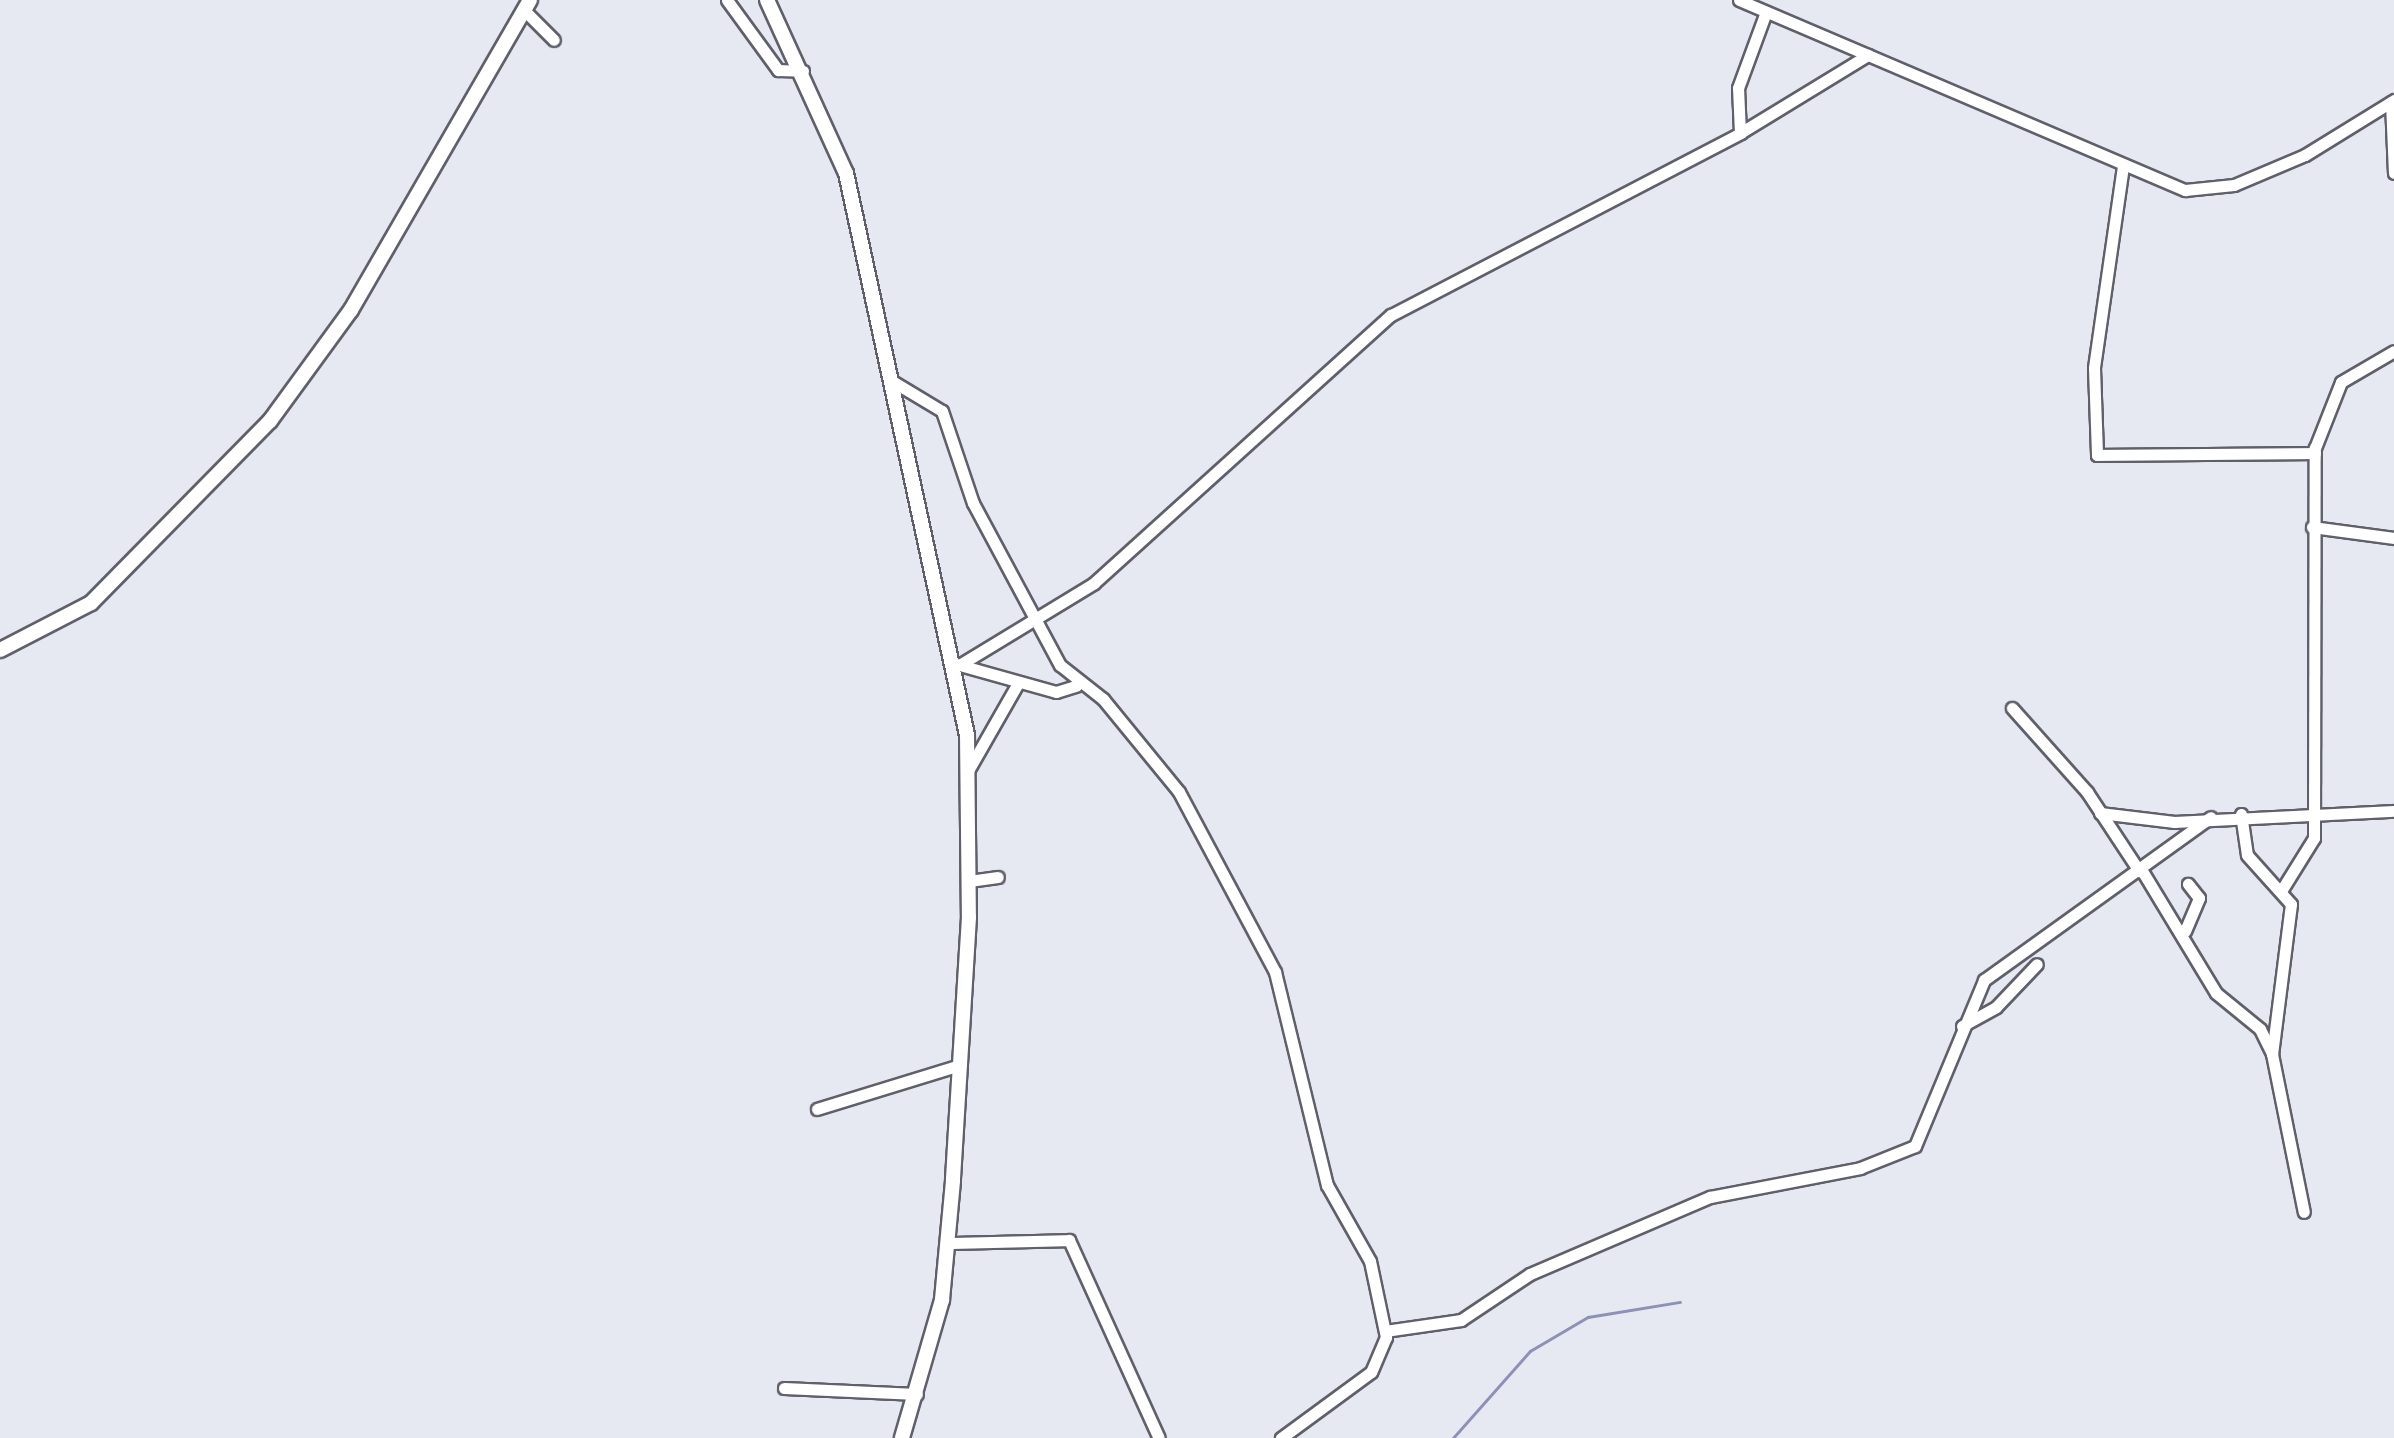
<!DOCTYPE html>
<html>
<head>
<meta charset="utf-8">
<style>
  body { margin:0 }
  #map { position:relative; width:2394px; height:1438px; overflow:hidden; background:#e6e8f2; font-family:Figtree,sans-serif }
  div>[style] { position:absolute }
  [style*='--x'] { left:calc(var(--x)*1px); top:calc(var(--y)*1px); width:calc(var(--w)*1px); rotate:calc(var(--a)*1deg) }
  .stream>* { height:2.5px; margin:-1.25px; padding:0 1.25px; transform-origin:1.25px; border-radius:1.25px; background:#8c91b5 }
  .roads { filter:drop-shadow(2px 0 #5f6069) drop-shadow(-2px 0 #5f6069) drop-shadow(0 2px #5f6069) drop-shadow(0 -2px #5f6069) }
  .minor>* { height:11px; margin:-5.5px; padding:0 5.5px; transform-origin:5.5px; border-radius:5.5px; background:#fff }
  .tertiary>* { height:14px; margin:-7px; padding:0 7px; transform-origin:7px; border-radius:7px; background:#fff }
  span { translate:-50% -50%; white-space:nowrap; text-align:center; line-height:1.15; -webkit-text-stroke:9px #f4f5fd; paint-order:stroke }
</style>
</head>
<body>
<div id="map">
  <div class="stream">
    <i style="--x:1453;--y:1438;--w:116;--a:-48.5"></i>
    <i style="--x:1530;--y:1351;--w:67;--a:-30.4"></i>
    <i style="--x:1588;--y:1317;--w:93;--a:-9.3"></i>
  </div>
  <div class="roads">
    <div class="minor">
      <i style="--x:727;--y:0;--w:87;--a:53.9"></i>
      <i style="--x:778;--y:70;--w:25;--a:2"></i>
      <i style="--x:1739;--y:0;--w:485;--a:23.1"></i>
      <i style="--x:2185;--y:190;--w:49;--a:-5.8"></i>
      <i style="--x:2234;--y:185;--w:77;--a:-22.9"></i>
      <i style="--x:2305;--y:155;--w:105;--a:-31.7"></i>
      <i style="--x:524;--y:10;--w:42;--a:45"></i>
      <i style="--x:2391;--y:102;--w:71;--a:87.6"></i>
      <i style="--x:1740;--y:133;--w:150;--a:-31.4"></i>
      <i style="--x:2123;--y:166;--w:204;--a:98.2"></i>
      <i style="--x:2094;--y:368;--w:87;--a:88"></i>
      <i style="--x:2097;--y:455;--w:218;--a:-0.5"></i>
      <i style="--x:892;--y:381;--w:58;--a:31"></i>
      <i style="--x:942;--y:411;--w:97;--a:71.4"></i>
      <i style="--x:973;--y:503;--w:184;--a:61.8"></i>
      <i style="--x:1060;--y:665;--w:55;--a:38.3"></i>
      <i style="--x:1103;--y:699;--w:120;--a:50.7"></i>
      <i style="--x:1179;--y:792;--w:204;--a:61.9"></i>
      <i style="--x:1275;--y:972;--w:219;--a:76.3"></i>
      <i style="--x:1327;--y:1185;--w:87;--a:60.5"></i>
      <i style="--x:1370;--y:1261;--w:78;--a:78.1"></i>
      <i style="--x:1386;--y:1337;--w:38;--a:113"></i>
      <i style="--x:1371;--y:1372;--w:112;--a:143.7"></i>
      <i style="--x:2312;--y:527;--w:83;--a:7.6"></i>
      <i style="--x:956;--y:664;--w:104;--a:15.6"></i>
      <i style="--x:1056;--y:692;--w:21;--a:-17"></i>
      <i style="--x:961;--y:664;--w:156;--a:-31.3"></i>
      <i style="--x:1094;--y:583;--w:400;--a:-42.1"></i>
      <i style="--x:1391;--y:315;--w:394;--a:-27.5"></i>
      <i style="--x:1740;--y:133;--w:45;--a:-92.5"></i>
      <i style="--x:1738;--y:88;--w:81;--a:-69.8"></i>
      <i style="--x:2012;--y:708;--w:113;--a:48.2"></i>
      <i style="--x:2087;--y:792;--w:95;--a:56.6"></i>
      <i style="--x:969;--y:769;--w:99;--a:-60.3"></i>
      <i style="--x:2100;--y:813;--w:75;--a:6.9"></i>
      <i style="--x:2174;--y:822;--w:220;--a:-2.9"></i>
      <i style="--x:2241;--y:814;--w:41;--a:81.7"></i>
      <i style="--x:2247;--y:855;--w:66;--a:48.1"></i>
      <i style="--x:2291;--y:904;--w:151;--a:97.2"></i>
      <i style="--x:2272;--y:1054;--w:161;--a:78.6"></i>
      <i style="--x:2141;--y:869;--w:145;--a:58.8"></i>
      <i style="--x:2216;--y:993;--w:57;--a:39.3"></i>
      <i style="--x:2260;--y:1029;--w:28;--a:64"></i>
      <i style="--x:969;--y:881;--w:29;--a:-8"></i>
      <i style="--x:2281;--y:891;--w:62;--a:-58.1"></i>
      <i style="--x:2314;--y:838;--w:390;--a:-89.9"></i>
      <i style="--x:2315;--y:448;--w:71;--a:-68.5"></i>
      <i style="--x:2341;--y:382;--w:61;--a:-30.3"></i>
      <i style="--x:2185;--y:931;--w:36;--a:-67"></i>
      <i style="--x:2199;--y:898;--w:18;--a:-128"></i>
      <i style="--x:1962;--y:1026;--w:39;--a:-29"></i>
      <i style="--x:1996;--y:1007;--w:59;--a:-46.4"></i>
      <i style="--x:817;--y:1109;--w:150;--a:-17.1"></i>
      <i style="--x:947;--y:1243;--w:122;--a:-1.4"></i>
      <i style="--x:1069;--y:1240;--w:217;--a:65.6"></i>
      <i style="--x:1385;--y:1331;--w:77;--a:-8.2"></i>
      <i style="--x:1461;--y:1320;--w:83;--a:-33.7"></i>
      <i style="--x:1530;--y:1274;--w:196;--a:-23.2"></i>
      <i style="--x:1710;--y:1197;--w:153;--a:-10.9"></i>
      <i style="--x:1860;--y:1168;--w:59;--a:-21.8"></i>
      <i style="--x:1915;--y:1146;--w:180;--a:-67.4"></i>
      <i style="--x:1984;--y:980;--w:279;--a:-35.7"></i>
      <i style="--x:784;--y:1388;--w:133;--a:2.6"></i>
    </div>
    <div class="tertiary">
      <i style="--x:767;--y:0;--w:190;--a:65.5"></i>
      <i style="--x:846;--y:173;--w:575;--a:77.85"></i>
      <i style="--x:967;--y:735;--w:182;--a:89.4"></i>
      <i style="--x:969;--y:917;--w:264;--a:93.5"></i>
      <i style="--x:953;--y:1181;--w:120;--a:95.3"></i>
      <i style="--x:942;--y:1300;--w:144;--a:106.2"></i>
      <i style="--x:0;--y:650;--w:102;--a:-27.3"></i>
      <i style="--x:91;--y:603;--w:255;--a:-45.5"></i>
      <i style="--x:270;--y:421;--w:137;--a:-53.9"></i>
      <i style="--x:351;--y:310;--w:358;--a:-60"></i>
    </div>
  </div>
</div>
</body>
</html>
